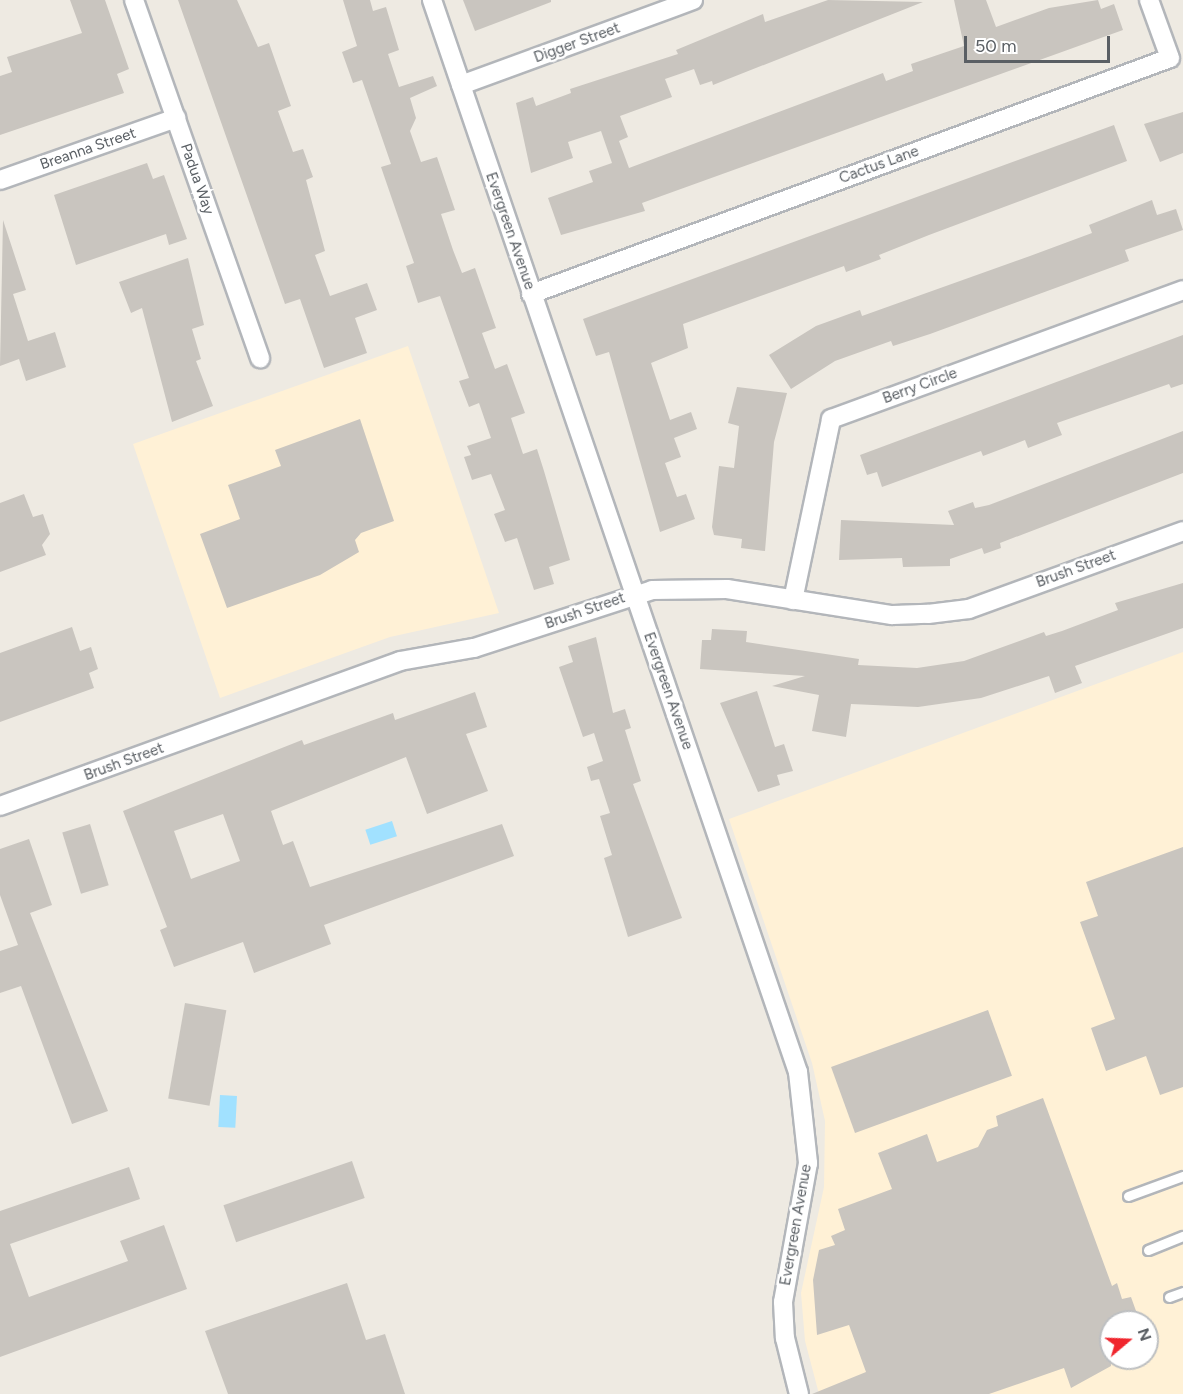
<!DOCTYPE html>
<html>
<head>
<meta charset="utf-8">
<style>
  body { margin:0 }
  #map { position:relative; width:1183px; height:1394px; overflow:hidden; background:#eeeae2; font-family:Figtree,sans-serif }
  div>[style] { position:absolute }
  [style*='--x'] { left:calc(var(--x)*1px); top:calc(var(--y)*1px); width:calc(var(--w)*1px); rotate:calc(var(--a)*1deg) }
  .commercial>* { inset:0; background:#fff1d6 }
  .water>* { inset:0; background:#a1e1ff; transform-origin:0 0 }
  .building>* { inset:0; background:#c9c5bf; transform-origin:0 0 }
  .roads { filter:drop-shadow(2px 0 #b3b6ba) drop-shadow(-2px 0 #b3b6ba) drop-shadow(0 2px #b3b6ba) drop-shadow(0 -2px #b3b6ba) }
  .service>* { height:9px; margin:-4.5px; padding:0 4.5px; transform-origin:4.5px; border-radius:4.5px; background:#fff }
  .minor>* { height:18px; margin:-9px; padding:0 9px; transform-origin:9px; border-radius:9px; background:#fff }
  span { translate:-50% -50%; white-space:nowrap; text-align:center; line-height:1.15; -webkit-text-stroke:5px #fff; paint-order:stroke }
  .street-label { font-size:15px; color:#5a5f64 }
  .north { position:absolute; left:1099px; top:1310px; width:60px; height:60px; box-sizing:border-box; background:#fff; border:2px solid #bdbfc1; border-radius:50%; rotate:71deg; font-size:16px; font-weight:700; line-height:24px; text-align:center; color:#5a5f64 }
  .north::after { content:''; display:block; margin:auto; width:21px; height:27px; background:#f0262e; clip-path:polygon(50% 0,100% 100%,50% 72%,0 100%) }
  .scale { position:absolute; left:964px; top:36px; width:146px; height:27px; box-sizing:border-box; border:3px solid #5a5f64; border-top:0; padding-left:8px; font-size:18px; line-height:21px; white-space:nowrap; color:#5a5f64; -webkit-text-stroke:4px #fff; paint-order:stroke }
</style>
</head>
<body>
<div id="map">
  <div class="commercial">
    <i style="clip-path:polygon(408px 346px,499px 613px,390px 637px,220px 698px,133px 444px)"></i>
    <i style="clip-path:polygon(evenodd,1183px 652px,1183px 1394px,819px 1394px,805px 1341px,801px 1293px,824px 1187px,825px 1121px,812px 1063px,729px 819px,1183px 652px,1111px 1322px,1147px 1322px,1147px 1358px,1111px 1358px,1111px 1322px)"></i>
  </div>
  <div class="water">
    <i style="left:392px;top:821px;width:16px;height:28px;rotate:72deg"></i>
    <i style="left:220px;top:1095px;width:17px;height:32px;rotate:3deg"></i>
  </div>
  <div class="building">
    <i style="clip-path:polygon(70px 0,105px 0,129px 69px,117px 74px,124px 93px,0 135px,0 76px,12px 72px,7px 57px,82px 33px)"></i>
    <i style="clip-path:polygon(178px 0,237px 0,258px 47px,269px 43px,291px 106px,278px 111px,293px 152px,303px 149px,313px 177px,306px 180px,325px 251px,315px 255px,330px 296px,367px 283px,377px 310px,355px 318px,367px 353px,324px 368px,300px 299px,285px 304px)"></i>
    <i style="clip-path:polygon(343px 0,370px 0,373px 11px,386px 7px,399px 50px,388px 54px,399px 87px,433px 76px,437px 86px,410px 98px,416px 118px,410px 131px,421px 162px,437px 157px,455px 210px,441px 214px,453px 250px,462px 273px,475px 268px,496px 328px,482px 333px,495px 369px,507px 364px,525px 413px,511px 418px,523px 454px,537px 449px,544px 471px,570px 560px,549px 567px,554px 584px,534px 590px,517px 538px,505px 542px,494px 514px,505px 510px,491px 474px,472px 480px,464px 457px,471px 455px,467px 446px,491px 438px,479px 403px,469px 407px,459px 381px,469px 378px,440px 296px,418px 303px,406px 266px,414px 263px,381px 167px,391px 164px,362px 80px,353px 83px,342px 52px,357px 46px)"></i>
    <i style="clip-path:polygon(463px 0,551px 0,551px 2px,475px 31px)"></i>
    <i style="clip-path:polygon(828px 0,923px 2px,713px 85px,712px 81px,700px 85px,694px 69px,665px 79px,672px 97px,620px 116px,628px 137px,619px 141px,629px 168px,883px 73px,886px 81px,913px 71px,911px 64px,964px 46px,954px 0,986px 0,996px 27px,1049px 8px,1098px 0,1101px 9px,1114px 4px,1123px 30px,642px 203px,645px 211px,561px 235px,548px 198px,593px 182px,589px 171px,612px 163px,601px 131px,568px 142px,573px 158px,531px 173px,516px 103px,533px 97px,536px 106px,571px 93px,570px 89px,678px 54px,676px 50px,763px 14px,765px 22px)"></i>
    <i style="clip-path:polygon(1183px 112px,1183px 153px,1160px 162px,1144px 124px)"></i>
    <i style="clip-path:polygon(1114px 125px,1127px 161px,929px 235px,879px 255px,881px 259px,846px 272px,844px 266px,683px 324px,688px 348px,651px 363px,670px 420px,691px 412px,697px 429px,674px 438px,681px 457px,665px 463px,677px 497px,686px 494px,695px 519px,660px 532px,609px 352px,596px 356px,583px 319px)"></i>
    <i style="clip-path:polygon(147px 163px,153px 179px,164px 175px,187px 239px,169px 245px,166px 234px,76px 265px,54px 195px)"></i>
    <i style="clip-path:polygon(1152px 200px,1157px 215px,1176px 209px,1183px 230px,1125px 250px,1129px 261px,930px 334px,893px 346px,891px 341px,835px 361px,791px 389px,769px 355px,816px 326px,860px 310px,862px 316px,1030px 256px,1092px 233px,1089px 225px)"></i>
    <i style="clip-path:polygon(3px 220px,26px 290px,13px 294px,28px 341px,55px 332px,66px 367px,26px 381px,19px 359px,0 366px)"></i>
    <i style="clip-path:polygon(188px 258px,204px 325px,192px 329px,201px 359px,196px 361px,213px 406px,172px 422px,142px 308px,131px 313px,119px 282px)"></i>
    <i style="clip-path:polygon(1183px 335px,1183px 384px,1171px 388px,1169px 384px,1057px 423px,1062px 435px,1028px 448px,1025px 440px,983px 456px,981px 451px,882px 487px,877px 472px,867px 475px,860px 455px)"></i>
    <i style="clip-path:polygon(737px 387px,787px 393px,774px 442px,765px 551px,741px 548px,742px 539px,714px 535px,712px 527px,719px 466px,734px 468px,739px 426px,728px 423px)"></i>
    <i style="clip-path:polygon(360px 419px,394px 521px,361px 533px,355px 540px,359px 552px,320px 575px,227px 608px,200px 534px,240px 519px,228px 485px,281px 466px,275px 450px)"></i>
    <i style="clip-path:polygon(1183px 431px,1183px 473px,1000px 543px,1001px 548px,984px 554px,982px 548px,950px 559px,950px 566px,903px 567px,902px 558px,839px 560px,841px 520px,954px 525px,948px 511px,973px 502px,975px 508px,989px 505px)"></i>
    <i style="clip-path:polygon(24px 494px,33px 517px,43px 514px,50px 534px,42px 545px,46px 555px,0 572px,0 503px)"></i>
    <i style="clip-path:polygon(1183px 583px,1183px 628px,1075px 666px,1082px 683px,1055px 693px,1049px 676px,981px 698px,918px 707px,851px 704px,846px 737px,812px 731px,819px 695px,772px 686px,805px 676px,700px 669px,702px 640px,711px 640px,712px 629px,747px 631px,746px 642px,859px 659px,858px 665px,917px 668px,964px 661px,1044px 632px,1046px 636px,1062px 631px,1118px 610px,1115px 603px)"></i>
    <i style="clip-path:polygon(72px 627px,80px 651px,91px 647px,98px 669px,89px 673px,94px 688px,0 722px,0 653px)"></i>
    <i style="clip-path:polygon(596px 637px,613px 713px,625px 709px,631px 728px,625px 730px,641px 781px,633px 784px,682px 918px,628px 937px,604px 858px,612px 855px,600px 816px,610px 813px,599px 779px,591px 781px,587px 767px,603px 761px,594px 733px,583px 737px,559px 667px,573px 662px,568px 646px)"></i>
    <i style="clip-path:polygon(757px 691px,775px 747px,784px 744px,793px 771px,777px 775px,780px 785px,758px 792px,720px 703px)"></i>
    <i style="clip-path:polygon(evenodd,475px 692px,487px 727px,466px 734px,488px 791px,427px 814px,406px 757px,271px 811px,283px 845px,293px 841px,310px 887px,502px 824px,514px 856px,324px 925px,331px 944px,254px 973px,243px 942px,174px 967px,160px 930px,167px 927px,123px 811px,302px 740px,304px 745px,393px 713px,395px 720px,475px 692px,223px 814px,240px 861px,191px 879px,174px 831px,223px 814px)"></i>
    <i style="left:90px;top:824px;width:64px;height:29px;rotate:73deg"></i>
    <i style="clip-path:polygon(29px 839px,52px 905px,30px 913px,108px 1111px,72px 1124px,21px 986px,0 993px,0 951px,18px 945px,0 895px,0 849px)"></i>
    <i style="clip-path:polygon(1183px 847px,1183px 1087px,1160px 1095px,1146px 1056px,1106px 1071px,1091px 1028px,1115px 1019px,1080px 922px,1098px 916px,1086px 882px)"></i>
    <i style="left:185px;top:1003px;width:42px;height:97px;rotate:10deg"></i>
    <i style="left:988px;top:1010px;width:70px;height:167px;rotate:70deg"></i>
    <i style="clip-path:polygon(1043px 1098px,1112px 1286px,1117px 1283px,1122px 1299px,1131px 1297px,1140px 1322px,1111px 1322px,1111px 1366px,1071px 1388px,1064px 1368px,989px 1394px,812px 1394px,866px 1372px,849px 1325px,817px 1335px,813px 1280px,819px 1250px,835px 1245px,831px 1236px,845px 1230px,838px 1209px,892px 1189px,878px 1153px,927px 1134px,937px 1162px,978px 1147px,987px 1130px,998px 1126px,996px 1116px)"></i>
    <i style="left:352px;top:1161px;width:39px;height:136px;rotate:71deg"></i>
    <i style="clip-path:polygon(129px 1167px,140px 1199px,10px 1244px,29px 1297px,128px 1261px,120px 1241px,164px 1225px,187px 1289px,0 1357px,0 1211px)"></i>
    <i style="clip-path:polygon(347px 1283px,366px 1340px,385px 1334px,405px 1394px,228px 1394px,205px 1331px)"></i>
  </div>
  <div class="roads">
    <div class="service">
      <i style="--x:1128;--y:1196;--w:59;--a:-20"></i>
      <i style="--x:1148;--y:1250;--w:38;--a:-22"></i>
      <i style="--x:1169;--y:1297;--w:15;--a:-20"></i>
    </div>
    <div class="minor">
      <i style="--x:134;--y:0;--w:380;--a:70.6"></i>
      <i style="--x:432;--y:0;--w:1133;--a:71.15"></i>
      <i style="--x:798;--y:1072;--w:92;--a:83.7"></i>
      <i style="--x:808;--y:1163;--w:141;--a:100.2"></i>
      <i style="--x:783;--y:1302;--w:36;--a:87"></i>
      <i style="--x:785;--y:1338;--w:58;--a:76"></i>
      <i style="--x:461;--y:85;--w:247;--a:-20.1"></i>
      <i style="--x:0;--y:180;--w:187;--a:-19.4"></i>
      <i style="--x:531;--y:294;--w:681;--a:-20.27"></i>
      <i style="--x:1170;--y:58;--w:62;--a:-109.9"></i>
      <i style="--x:793;--y:600;--w:185;--a:-78.1"></i>
      <i style="--x:831;--y:419;--w:375;--a:-20.1"></i>
      <i style="--x:0;--y:806;--w:425;--a:-19.9"></i>
      <i style="--x:400;--y:661;--w:75;--a:-10"></i>
      <i style="--x:474;--y:648;--w:187;--a:-18"></i>
      <i style="--x:652;--y:590;--w:75;--a:-0.8"></i>
      <i style="--x:727;--y:589;--w:167;--a:9"></i>
      <i style="--x:892;--y:615;--w:36;--a:-2"></i>
      <i style="--x:928;--y:614;--w:41;--a:-7"></i>
      <i style="--x:969;--y:609;--w:228;--a:-20"></i>
    </div>
  </div>
  <div class="street-label">
    <span style="left:577px;top:43px;rotate:-20deg">Digger Street</span>
    <span style="left:88px;top:149px;rotate:-19deg">Breanna Street</span>
    <span style="left:879px;top:165px;rotate:-20deg">Cactus Lane</span>
    <span style="left:197px;top:179px;rotate:71deg">Padua Way</span>
    <span style="left:510px;top:231px;rotate:71deg">Evergreen Avenue</span>
    <span style="left:920px;top:386px;rotate:-20deg">Berry Circle</span>
    <span style="left:1076px;top:569px;rotate:-20deg">Brush Street</span>
    <span style="left:585px;top:611px;rotate:-19deg">Brush Street</span>
    <span style="left:668px;top:691px;rotate:71deg">Evergreen Avenue</span>
    <span style="left:124px;top:762px;rotate:-20deg">Brush Street</span>
    <span style="left:796px;top:1225px;rotate:-80deg">Evergreen Avenue</span>
  </div>
  <div class="north">N</div>
  <div class="scale">50 m</div>
</div>
</body>
</html>
